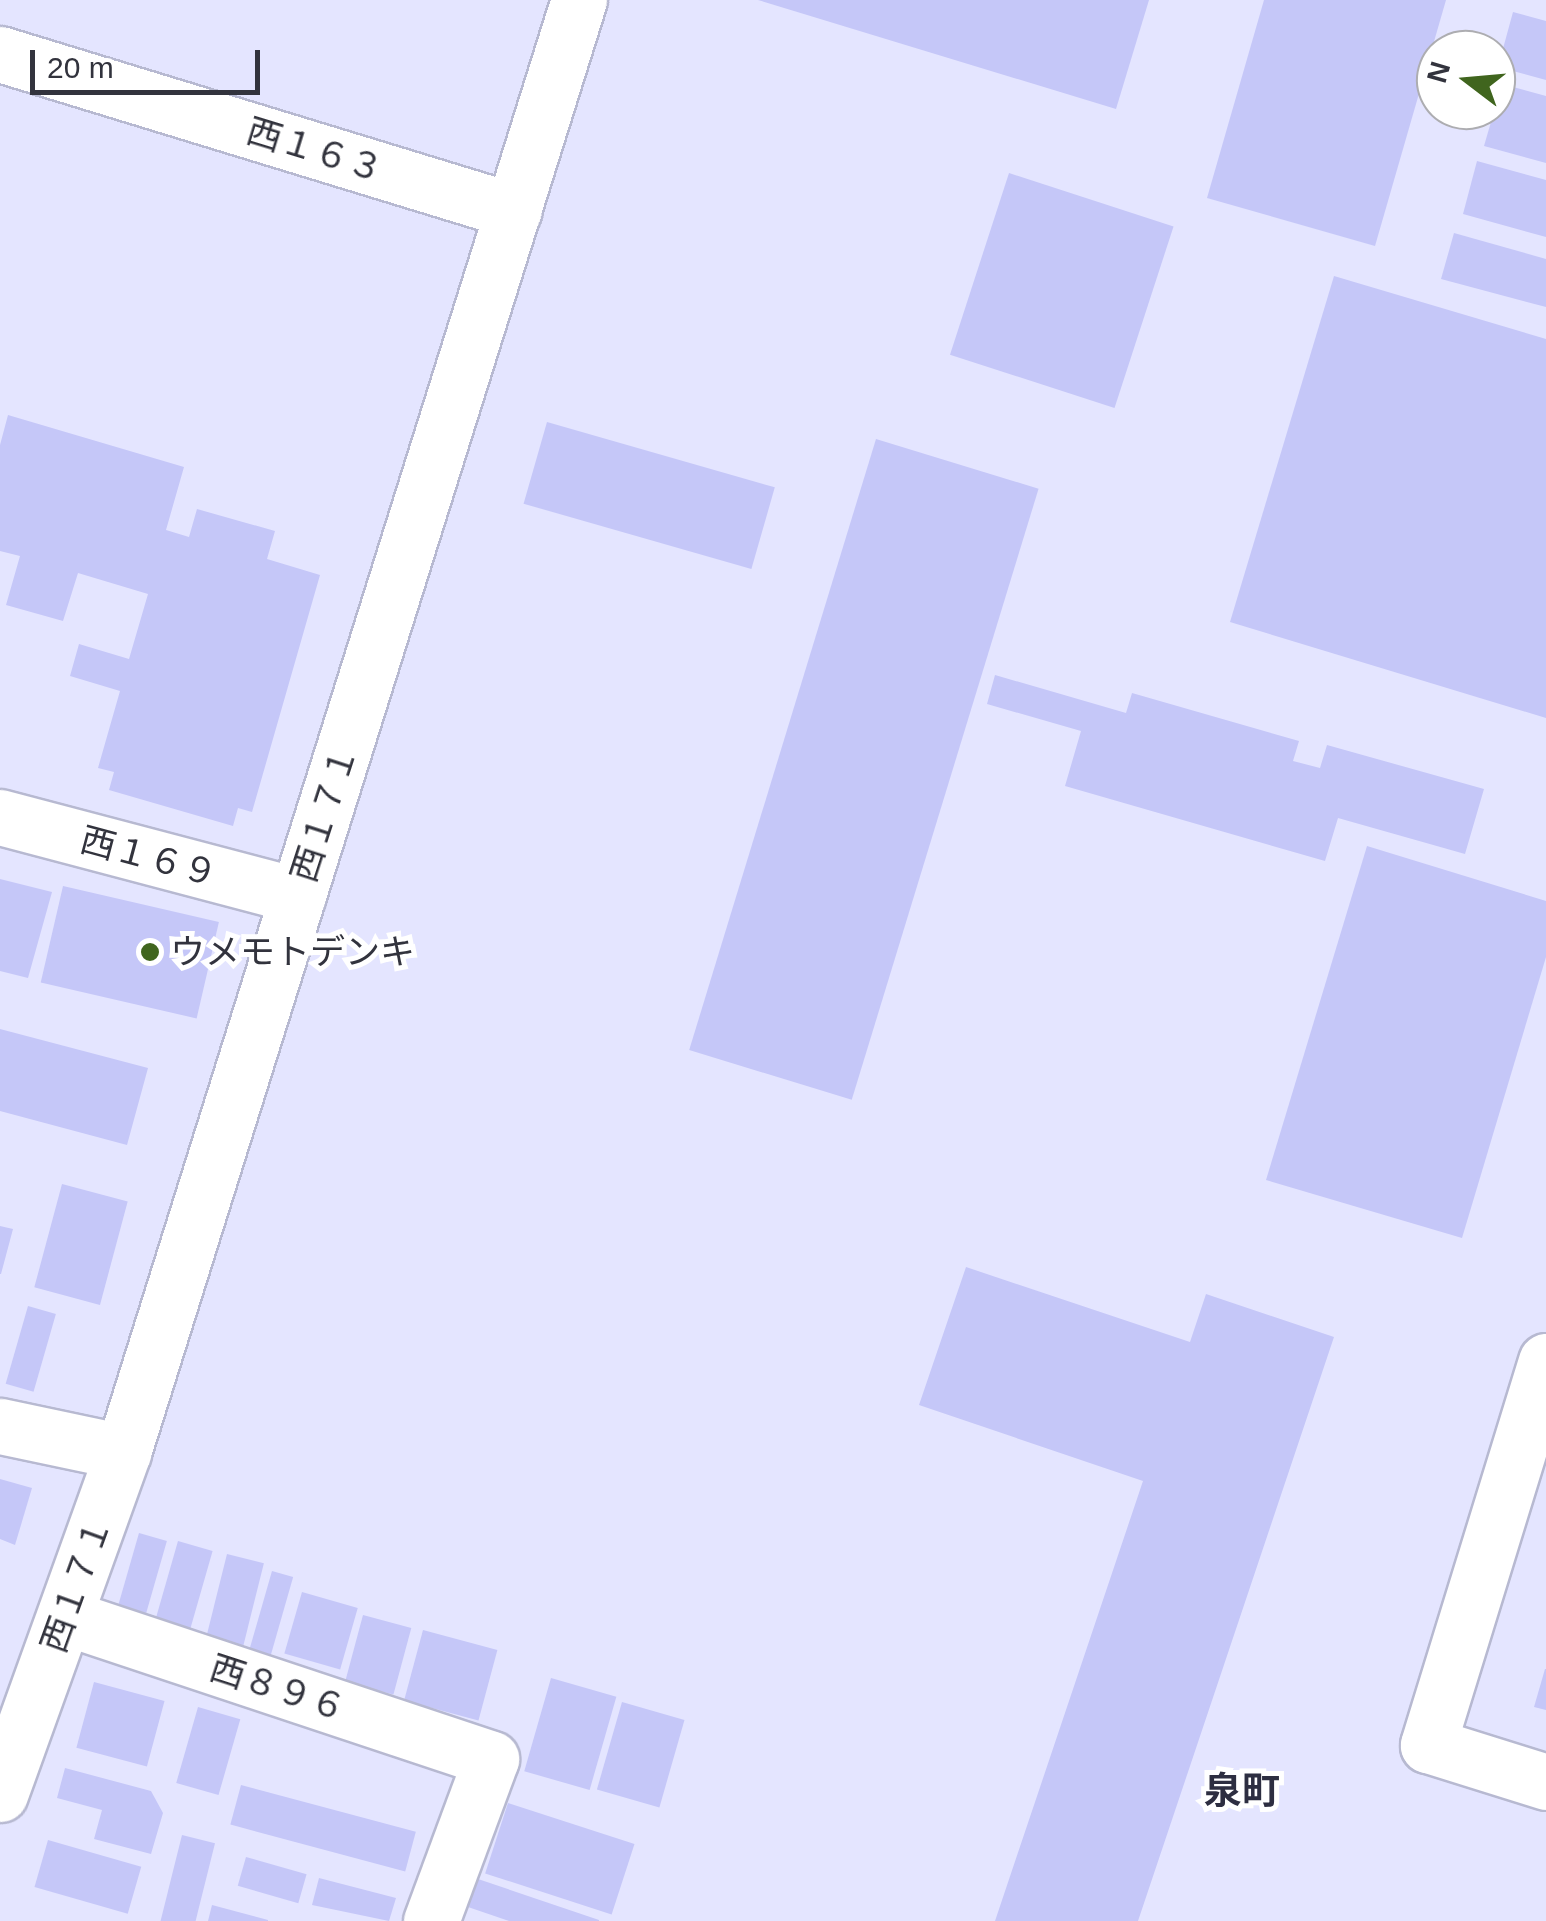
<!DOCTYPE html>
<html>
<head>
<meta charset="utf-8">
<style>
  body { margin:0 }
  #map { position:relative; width:1546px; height:1921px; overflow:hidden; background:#e4e5ff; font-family:Arial,"Noto Sans JP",sans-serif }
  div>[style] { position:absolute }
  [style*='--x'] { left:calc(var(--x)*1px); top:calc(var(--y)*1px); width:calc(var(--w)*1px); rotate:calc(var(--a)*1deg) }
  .building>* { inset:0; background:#c5c7f8; transform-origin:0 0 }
  .roads { filter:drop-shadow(2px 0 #b7b9d1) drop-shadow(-2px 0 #b7b9d1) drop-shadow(0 2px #b7b9d1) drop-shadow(0 -2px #b7b9d1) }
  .minor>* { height:55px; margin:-27.5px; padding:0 27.5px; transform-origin:27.5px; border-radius:27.5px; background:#fff }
  .tertiary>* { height:55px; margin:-27.5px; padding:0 27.5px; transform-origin:27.5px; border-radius:27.5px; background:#fff }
  .dots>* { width:28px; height:28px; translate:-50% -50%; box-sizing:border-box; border:5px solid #fff; border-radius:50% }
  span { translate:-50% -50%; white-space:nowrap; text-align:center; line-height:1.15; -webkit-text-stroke:10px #fff; paint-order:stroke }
  .street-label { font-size:35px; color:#32333d }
  .poi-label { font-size:35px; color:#32333d }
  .left { translate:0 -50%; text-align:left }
  .neighbourhood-label { font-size:38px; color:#2d2e41; font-weight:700 }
  .north { position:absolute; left:1416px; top:30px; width:100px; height:100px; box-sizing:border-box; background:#fff; border:2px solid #adadb1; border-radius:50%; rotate:286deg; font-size:28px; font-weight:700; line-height:40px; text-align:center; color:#32333d }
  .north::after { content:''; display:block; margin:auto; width:35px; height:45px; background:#40651e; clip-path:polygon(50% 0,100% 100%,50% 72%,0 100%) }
  .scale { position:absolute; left:30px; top:50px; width:230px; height:45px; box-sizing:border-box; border:5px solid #32333d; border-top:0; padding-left:12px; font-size:30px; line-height:35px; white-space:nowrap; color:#32333d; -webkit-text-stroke:8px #fff; paint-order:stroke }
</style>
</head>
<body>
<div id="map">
  <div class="building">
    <i style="clip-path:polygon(758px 0,1149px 0,1116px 109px)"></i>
    <i style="clip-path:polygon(1264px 0,1446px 0,1375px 246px,1207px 198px)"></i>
    <i style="clip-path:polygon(1513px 12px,1546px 21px,1546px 80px,1498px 67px)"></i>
    <i style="clip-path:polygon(1502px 84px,1546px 96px,1546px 163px,1484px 146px)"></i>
    <i style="clip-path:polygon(1477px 161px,1546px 180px,1546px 237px,1463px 214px)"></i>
    <i style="left:1009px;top:173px;width:173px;height:191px;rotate:18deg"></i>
    <i style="clip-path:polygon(1454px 233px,1546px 259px,1546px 307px,1441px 279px)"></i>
    <i style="clip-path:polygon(1334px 276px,1546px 339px,1546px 718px,1230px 622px)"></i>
    <i style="clip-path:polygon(8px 415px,184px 467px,166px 530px,189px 537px,197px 509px,275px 531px,267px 559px,320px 575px,252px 812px,238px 808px,233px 826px,109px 790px,114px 772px,98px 768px,120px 691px,70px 676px,79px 644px,129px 659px,148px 594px,78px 573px,63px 621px,6px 605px,20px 556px,0 551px,0 445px)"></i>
    <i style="left:547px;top:422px;width:237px;height:85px;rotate:16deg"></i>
    <i style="left:876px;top:439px;width:170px;height:639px;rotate:17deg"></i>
    <i style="clip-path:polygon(995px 675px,1126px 713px,1132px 693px,1299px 741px,1293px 761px,1320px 768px,1327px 745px,1484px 789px,1465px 854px,1338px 818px,1325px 861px,1065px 786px,1081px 731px,987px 704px)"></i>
    <i style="clip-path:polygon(1367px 846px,1546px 901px,1546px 957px,1462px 1238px,1266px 1180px)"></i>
    <i style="clip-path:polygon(0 879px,52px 892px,28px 978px,0 971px)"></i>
    <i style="left:63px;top:886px;width:160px;height:99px;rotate:13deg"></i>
    <i style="clip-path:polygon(0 1029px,148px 1068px,127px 1145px,0 1111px)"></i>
    <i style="left:62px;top:1184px;width:68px;height:107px;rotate:15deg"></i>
    <i style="clip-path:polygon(0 1226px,13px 1229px,1px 1274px,0 1274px)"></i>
    <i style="clip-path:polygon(966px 1267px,1190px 1342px,1206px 1294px,1334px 1337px,1138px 1921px,995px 1921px,1143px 1481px,919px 1405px)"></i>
    <i style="left:28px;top:1306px;width:29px;height:81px;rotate:16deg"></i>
    <i style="clip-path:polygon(0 1479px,32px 1488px,15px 1545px,0 1539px)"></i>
    <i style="left:139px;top:1533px;width:29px;height:75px;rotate:16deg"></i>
    <i style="left:178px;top:1541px;width:36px;height:85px;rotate:16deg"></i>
    <i style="left:227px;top:1554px;width:38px;height:85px;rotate:14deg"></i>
    <i style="left:272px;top:1571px;width:22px;height:81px;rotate:16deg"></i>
    <i style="left:302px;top:1592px;width:58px;height:64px;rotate:16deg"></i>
    <i style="left:363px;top:1615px;width:50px;height:69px;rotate:15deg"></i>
    <i style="left:423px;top:1630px;width:77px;height:73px;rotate:15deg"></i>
    <i style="clip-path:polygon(1545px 1669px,1546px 1669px,1546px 1710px,1534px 1707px)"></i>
    <i style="left:551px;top:1678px;width:68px;height:97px;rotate:16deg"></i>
    <i style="left:94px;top:1682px;width:73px;height:68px;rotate:15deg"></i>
    <i style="left:622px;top:1702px;width:65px;height:91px;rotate:16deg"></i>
    <i style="left:198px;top:1707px;width:44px;height:79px;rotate:16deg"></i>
    <i style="clip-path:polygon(65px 1768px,151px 1791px,163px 1813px,151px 1854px,94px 1839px,102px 1810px,57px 1798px)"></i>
    <i style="left:241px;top:1785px;width:181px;height:41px;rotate:15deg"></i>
    <i style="left:508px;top:1803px;width:133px;height:74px;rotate:18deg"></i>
    <i style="left:182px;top:1835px;width:34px;height:89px;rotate:14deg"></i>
    <i style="left:48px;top:1840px;width:97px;height:49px;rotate:16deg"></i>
    <i style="left:246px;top:1857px;width:63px;height:30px;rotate:16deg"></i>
    <i style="clip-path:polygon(319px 1878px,396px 1898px,389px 1921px,312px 1905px)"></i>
    <i style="clip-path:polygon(478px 1879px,599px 1920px,599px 1921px,509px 1921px,468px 1907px)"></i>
    <i style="clip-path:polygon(212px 1905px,268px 1920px,268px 1921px,208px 1921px)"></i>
  </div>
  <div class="roads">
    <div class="minor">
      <i style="--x:0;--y:54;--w:537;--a:16.99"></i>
      <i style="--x:0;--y:817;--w:308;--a:14.8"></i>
      <i style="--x:1546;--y:1361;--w:402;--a:107.1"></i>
      <i style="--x:1428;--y:1745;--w:124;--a:17.4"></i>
      <i style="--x:0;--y:1426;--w:126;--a:11.9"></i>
      <i style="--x:65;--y:1617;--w:449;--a:18.4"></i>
      <i style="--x:491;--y:1759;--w:173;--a:110.3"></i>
    </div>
    <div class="tertiary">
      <i style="--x:0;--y:1794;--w:363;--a:-70.2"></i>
      <i style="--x:123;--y:1452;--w:1522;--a:-72.57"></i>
    </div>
  </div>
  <div class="dots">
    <i style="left:150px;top:952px;background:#40651e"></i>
  </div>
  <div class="street-label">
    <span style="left:315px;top:150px;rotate:17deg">西１６３</span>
    <span style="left:324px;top:814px;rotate:-72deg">西１７１</span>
    <span style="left:149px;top:857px;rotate:15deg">西１６９</span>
    <span style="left:76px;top:1585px;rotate:-70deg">西１７１</span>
    <span style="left:278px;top:1688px;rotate:18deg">西８９６</span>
  </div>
  <div class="poi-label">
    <span class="left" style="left:170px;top:952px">ウメモトデンキ</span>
  </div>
  <div class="neighbourhood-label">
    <span style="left:1242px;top:1792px">泉町</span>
  </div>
  <div class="north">N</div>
  <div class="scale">20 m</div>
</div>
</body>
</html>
